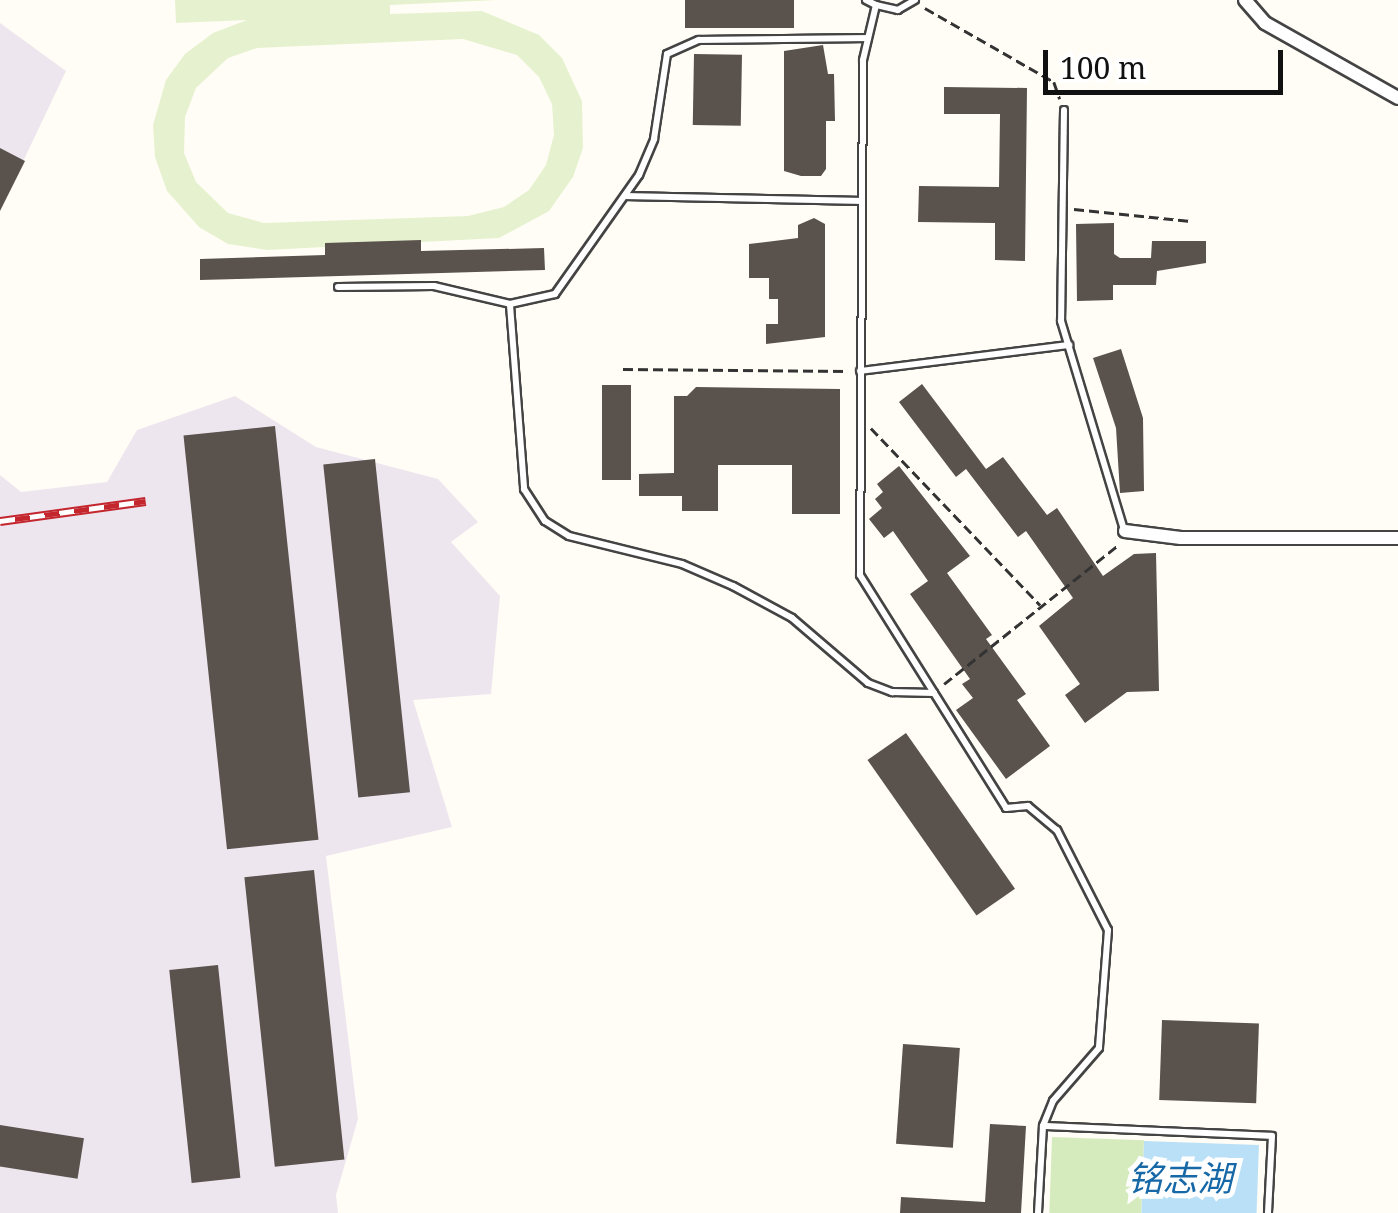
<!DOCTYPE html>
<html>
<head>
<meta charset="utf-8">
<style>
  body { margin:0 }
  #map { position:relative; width:1398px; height:1213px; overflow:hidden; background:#fffdf5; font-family:"Noto Serif","Noto Sans SC",serif }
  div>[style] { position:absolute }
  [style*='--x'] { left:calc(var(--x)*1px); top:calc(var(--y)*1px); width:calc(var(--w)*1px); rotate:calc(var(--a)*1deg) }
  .industrial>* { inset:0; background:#eee6ef }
  .green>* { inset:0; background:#d5ebbd; transform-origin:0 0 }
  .pitch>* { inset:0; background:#e6f2cf }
  .water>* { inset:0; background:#b9e0f7; transform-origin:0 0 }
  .building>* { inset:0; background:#5a524d; transform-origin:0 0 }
  .path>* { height:2.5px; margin-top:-1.25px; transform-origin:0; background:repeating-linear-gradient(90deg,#333 0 10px,transparent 0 15px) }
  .roads { filter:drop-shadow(2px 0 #444) drop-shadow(-2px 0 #444) drop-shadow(0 2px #444) drop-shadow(0 -2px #444) }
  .service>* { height:6px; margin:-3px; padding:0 3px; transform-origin:3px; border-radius:3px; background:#fff }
  .minor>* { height:12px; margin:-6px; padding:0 6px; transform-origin:6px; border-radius:6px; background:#fff }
  .rail>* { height:9px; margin-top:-4.5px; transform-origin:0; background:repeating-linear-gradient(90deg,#fff 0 15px,#c4262e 0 30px); box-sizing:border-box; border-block:2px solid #c4262e }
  span { translate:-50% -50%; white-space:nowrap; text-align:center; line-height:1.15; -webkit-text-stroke:10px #fff; paint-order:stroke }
  .water-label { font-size:35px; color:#1768a6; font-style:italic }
  .scale { position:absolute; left:1043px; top:50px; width:240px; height:45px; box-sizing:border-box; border:5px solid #111; border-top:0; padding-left:12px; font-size:30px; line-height:35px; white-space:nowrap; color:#111; -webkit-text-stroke:8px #fff; paint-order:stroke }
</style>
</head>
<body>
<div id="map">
  <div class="industrial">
    <i style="clip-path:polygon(0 23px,66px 71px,0 210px)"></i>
    <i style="clip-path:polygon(235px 396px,316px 447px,438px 479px,478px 522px,451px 542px,500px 596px,491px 694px,413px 700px,452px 827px,326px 856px,358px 1119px,336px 1195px,338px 1213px,0 1213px,0 475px,21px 492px,107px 482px,137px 430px)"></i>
  </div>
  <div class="green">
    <i style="left:1052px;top:1137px;width:92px;height:76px;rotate:2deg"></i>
  </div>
  <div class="pitch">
    <i style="clip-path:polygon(evenodd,175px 0,497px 0,390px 5px,390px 14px,482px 11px,539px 35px,562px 58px,582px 101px,583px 148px,573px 177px,549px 211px,499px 238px,267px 250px,228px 244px,199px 227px,167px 191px,155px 157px,153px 125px,166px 80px,185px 54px,213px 33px,247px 20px,176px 23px,175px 0,463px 39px,517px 55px,539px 77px,552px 104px,554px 135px,546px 165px,529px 190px,504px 207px,468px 216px,264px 223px,228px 213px,196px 182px,184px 153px,185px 117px,196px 88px,228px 58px,257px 48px,463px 39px)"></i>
  </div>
  <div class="water">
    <i style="left:1144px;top:1141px;width:115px;height:72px;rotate:2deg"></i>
  </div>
  <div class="building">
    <i style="left:685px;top:0;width:109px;height:28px"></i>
    <i style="clip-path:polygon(823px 45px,828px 74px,834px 74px,835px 121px,826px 121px,826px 169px,821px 176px,801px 176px,784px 171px,784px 51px)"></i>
    <i style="left:694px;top:54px;width:48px;height:71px;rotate:1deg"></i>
    <i style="clip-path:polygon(944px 87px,1027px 88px,1025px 261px,995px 260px,995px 223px,918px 222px,919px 186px,999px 187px,1000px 114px,944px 114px)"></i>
    <i style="clip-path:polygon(0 148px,25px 161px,0 211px)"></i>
    <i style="clip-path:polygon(814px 218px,825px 224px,825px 337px,766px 344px,766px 324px,778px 324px,778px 299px,769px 299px,769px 278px,749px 278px,749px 244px,798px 238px,798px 225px)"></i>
    <i style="clip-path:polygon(1114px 223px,1114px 254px,1120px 258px,1151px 258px,1152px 241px,1206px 241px,1206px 263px,1157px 271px,1156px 285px,1113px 285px,1113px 300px,1077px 301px,1076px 224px)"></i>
    <i style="clip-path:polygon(421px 240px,421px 251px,544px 248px,545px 270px,200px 280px,200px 259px,325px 255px,325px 243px)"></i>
    <i style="clip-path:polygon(1121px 349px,1143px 418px,1144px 491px,1120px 493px,1116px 428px,1093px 358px)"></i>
    <i style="clip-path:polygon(922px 384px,986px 469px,1003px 457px,1047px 515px,1057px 508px,1103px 576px,1134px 554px,1156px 553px,1159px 691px,1127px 692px,1085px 723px,1065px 695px,1080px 684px,1039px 626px,1073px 598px,1026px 531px,1018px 537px,966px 469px,956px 477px,899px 402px)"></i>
    <i style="left:602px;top:385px;width:29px;height:95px"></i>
    <i style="clip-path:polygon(696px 387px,840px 389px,840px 514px,792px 514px,792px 465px,718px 465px,718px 511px,682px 511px,682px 496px,639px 496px,639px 474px,674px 473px,674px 396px,687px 396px)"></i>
    <i style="left:275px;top:426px;width:416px;height:92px;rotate:84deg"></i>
    <i style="left:375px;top:459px;width:335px;height:52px;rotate:84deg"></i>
    <i style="clip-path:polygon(899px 466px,970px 556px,947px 573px,992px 635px,986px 639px,1026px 694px,1017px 700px,1050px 746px,1006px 779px,956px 710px,973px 698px,962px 684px,970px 679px,910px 594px,928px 581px,893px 531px,884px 538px,869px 519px,882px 508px,875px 499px,883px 492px,877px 484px)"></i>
    <i style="left:906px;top:733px;width:190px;height:47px;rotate:55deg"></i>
    <i style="left:314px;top:870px;width:291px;height:70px;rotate:84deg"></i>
    <i style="left:218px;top:965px;width:214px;height:49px;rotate:84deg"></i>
    <i style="left:1162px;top:1020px;width:97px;height:80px;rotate:2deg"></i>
    <i style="left:903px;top:1044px;width:57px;height:100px;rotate:4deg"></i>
    <i style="clip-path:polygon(990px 1124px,1026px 1126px,1021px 1213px,900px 1213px,901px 1197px,985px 1202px)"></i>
    <i style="left:0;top:1125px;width:85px;height:41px;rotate:9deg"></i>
  </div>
  <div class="path">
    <i style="--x:925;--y:8;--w:149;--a:29.8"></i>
    <i style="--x:1054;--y:82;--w:18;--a:71"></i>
    <i style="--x:1074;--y:209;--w:117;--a:5.9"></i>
    <i style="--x:623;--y:369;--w:225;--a:0.5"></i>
    <i style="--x:871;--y:428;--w:245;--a:46.3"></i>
    <i style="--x:944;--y:684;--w:221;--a:-38.6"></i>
  </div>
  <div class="roads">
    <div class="service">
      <i style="--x:866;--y:0;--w:11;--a:27"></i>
      <i style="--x:915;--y:0;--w:20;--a:150"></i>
      <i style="--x:898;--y:10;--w:23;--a:-167"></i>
      <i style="--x:876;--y:5;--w:57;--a:103.3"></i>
      <i style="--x:863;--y:60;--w:515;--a:90.33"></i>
      <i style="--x:860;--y:575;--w:275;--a:57.9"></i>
      <i style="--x:1006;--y:808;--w:22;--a:-5"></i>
      <i style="--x:1028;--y:806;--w:38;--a:40"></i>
      <i style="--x:1057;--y:830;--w:112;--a:63"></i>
      <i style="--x:1108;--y:930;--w:118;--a:94.4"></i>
      <i style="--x:1099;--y:1048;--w:70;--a:131"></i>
      <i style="--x:1053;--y:1101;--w:27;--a:112"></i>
      <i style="--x:1043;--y:1126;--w:87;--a:93.3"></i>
      <i style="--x:1064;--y:110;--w:211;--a:90.8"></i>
      <i style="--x:1061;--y:321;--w:218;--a:73.2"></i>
      <i style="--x:627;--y:196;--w:234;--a:1.2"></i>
      <i style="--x:338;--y:287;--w:96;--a:-0.6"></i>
      <i style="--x:434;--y:286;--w:78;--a:13.3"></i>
      <i style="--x:510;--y:304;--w:46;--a:-12.5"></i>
      <i style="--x:555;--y:294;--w:146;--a:-54.8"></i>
      <i style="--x:639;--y:175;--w:39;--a:-67"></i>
      <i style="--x:654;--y:139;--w:86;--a:-81.3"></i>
      <i style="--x:667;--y:54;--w:35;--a:-24"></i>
      <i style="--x:699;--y:40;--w:169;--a:-0.7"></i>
      <i style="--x:510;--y:305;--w:185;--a:85.6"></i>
      <i style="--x:524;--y:489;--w:38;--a:57"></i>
      <i style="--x:545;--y:521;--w:28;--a:32"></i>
      <i style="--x:569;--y:536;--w:116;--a:13.9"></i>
      <i style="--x:682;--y:564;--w:56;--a:23.3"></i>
      <i style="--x:733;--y:586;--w:67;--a:28.5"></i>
      <i style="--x:792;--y:618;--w:100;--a:40.5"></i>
      <i style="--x:868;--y:683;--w:26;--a:21"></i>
      <i style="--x:892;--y:692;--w:42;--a:1.4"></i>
      <i style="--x:860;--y:371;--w:211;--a:-7.1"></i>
      <i style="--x:1043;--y:1126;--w:229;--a:2.5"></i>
      <i style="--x:1272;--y:1136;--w:77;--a:93"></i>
    </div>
    <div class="minor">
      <i style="--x:1245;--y:0;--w:30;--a:49"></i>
      <i style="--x:1265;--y:23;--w:153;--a:29.4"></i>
      <i style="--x:1125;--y:531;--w:56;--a:7.1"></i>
      <i style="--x:1181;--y:538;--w:217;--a:0"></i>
    </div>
  </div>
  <div class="rail">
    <i style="--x:0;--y:521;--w:147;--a:-7.8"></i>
  </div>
  <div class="water-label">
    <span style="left:1180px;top:1178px">铭志湖</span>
  </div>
  <div class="scale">100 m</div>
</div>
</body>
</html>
